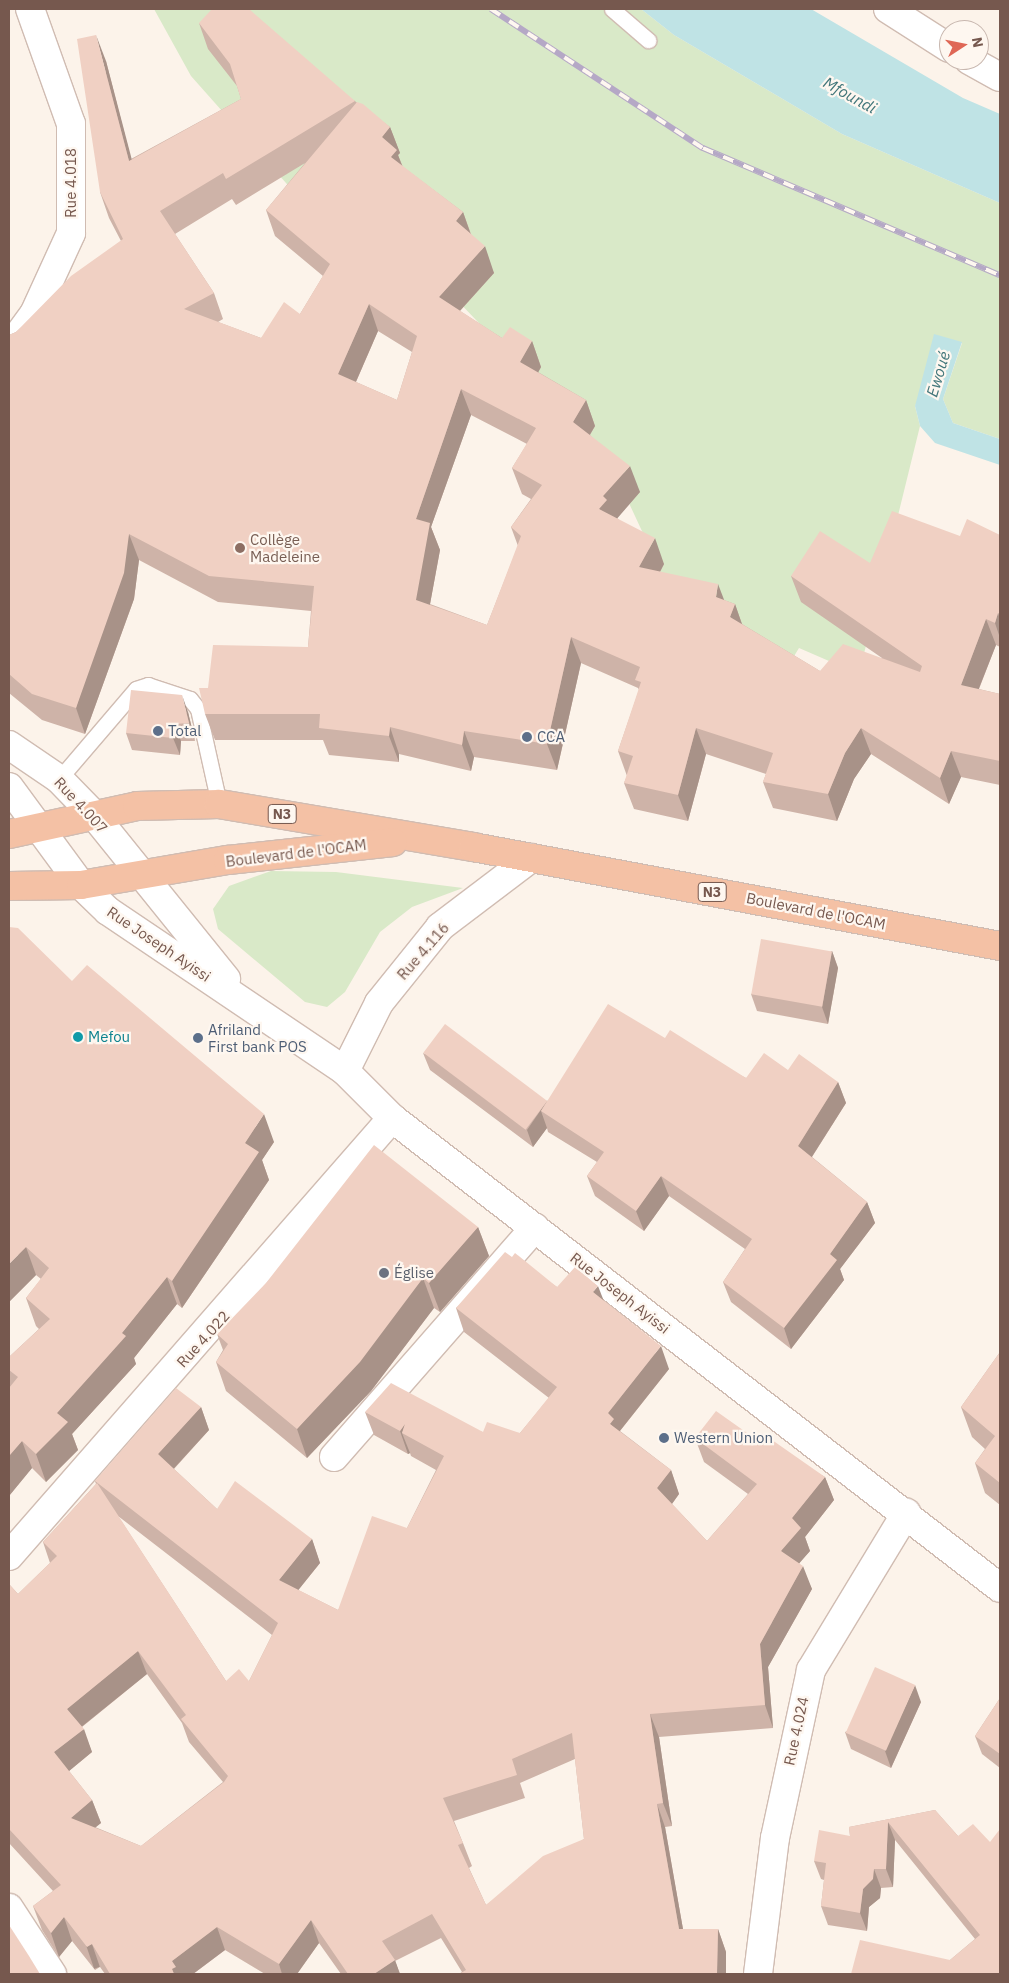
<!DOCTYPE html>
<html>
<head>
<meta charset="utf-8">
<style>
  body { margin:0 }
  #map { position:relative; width:1009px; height:1983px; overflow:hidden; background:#fcf3ea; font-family:"IBM Plex Sans",sans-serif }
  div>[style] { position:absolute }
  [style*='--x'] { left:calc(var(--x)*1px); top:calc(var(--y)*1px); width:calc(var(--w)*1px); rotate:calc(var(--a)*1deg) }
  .green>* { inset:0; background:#d9e9c8 }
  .water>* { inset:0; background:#bfe3e5 }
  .roads { filter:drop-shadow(1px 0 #d0bcb2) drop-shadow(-1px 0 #d0bcb2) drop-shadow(0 1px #d0bcb2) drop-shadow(0 -1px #d0bcb2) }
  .service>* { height:15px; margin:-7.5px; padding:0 7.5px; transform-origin:7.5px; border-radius:7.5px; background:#fff }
  .minor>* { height:28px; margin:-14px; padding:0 14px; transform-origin:14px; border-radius:14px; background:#fff }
  .tertiary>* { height:28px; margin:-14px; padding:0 14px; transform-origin:14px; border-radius:14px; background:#fff }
  .secondary>* { height:28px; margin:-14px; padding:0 14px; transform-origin:14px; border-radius:14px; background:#fff }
  .trunk>* { height:28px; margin:-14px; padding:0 14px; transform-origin:14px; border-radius:14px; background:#f4c1a5 }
  .rail>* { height:5.5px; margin-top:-2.75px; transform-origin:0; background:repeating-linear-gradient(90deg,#fef7f0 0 11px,#b5a8c6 0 22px); box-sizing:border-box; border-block:1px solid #b5a8c6 }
  .wall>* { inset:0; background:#ceb3a8 }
  .shaded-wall>* { inset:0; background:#a89288; transform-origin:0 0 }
  .building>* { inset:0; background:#f0d0c3; transform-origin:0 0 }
  .dots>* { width:14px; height:14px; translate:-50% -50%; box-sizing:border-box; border:2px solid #fef7f0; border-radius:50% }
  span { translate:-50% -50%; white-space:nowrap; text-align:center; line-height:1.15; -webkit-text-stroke:4.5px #fef7f0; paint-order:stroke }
  .shield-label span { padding:1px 4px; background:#fef7f0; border:1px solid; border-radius:4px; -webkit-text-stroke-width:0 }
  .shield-label { font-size:14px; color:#76584e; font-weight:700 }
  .street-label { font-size:15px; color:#76584e }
  .education-label { font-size:15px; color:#785e54 }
  .left { translate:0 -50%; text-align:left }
  .service-label { font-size:15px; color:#4e5e75 }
  .culture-label { font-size:15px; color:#0d838f }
  .worship-label { font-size:15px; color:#5b616d }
  .water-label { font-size:16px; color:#42767a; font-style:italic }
  .frame { position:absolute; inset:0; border:10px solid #76584e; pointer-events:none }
  .north { position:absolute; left:939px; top:20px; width:50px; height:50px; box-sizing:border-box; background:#fef7f0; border:1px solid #c8b7af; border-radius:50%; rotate:79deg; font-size:14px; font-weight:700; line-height:20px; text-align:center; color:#76584e }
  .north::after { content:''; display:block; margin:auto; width:18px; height:22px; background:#df6756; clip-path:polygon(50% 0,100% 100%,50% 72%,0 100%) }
</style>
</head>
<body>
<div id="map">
  <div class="green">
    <i style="clip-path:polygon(154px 9px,641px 9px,674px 35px,842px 134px,1000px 203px,1000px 439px,953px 423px,943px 399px,962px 343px,949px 339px,915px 406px,920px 426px,859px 674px,799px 648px,740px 745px,647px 690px,648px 544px,608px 458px,454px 297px,294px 192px,191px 76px)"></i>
    <i style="clip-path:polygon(271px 871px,336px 872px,463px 888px,412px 907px,380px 932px,345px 992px,327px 1007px,305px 1002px,218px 929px,213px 909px,229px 886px)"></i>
  </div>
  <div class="water">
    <i style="clip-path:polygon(641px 9px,811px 9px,963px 98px,1000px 114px,1000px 203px,842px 134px,674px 35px)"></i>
    <i style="clip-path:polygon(934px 334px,962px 342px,943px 399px,953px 423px,1000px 439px,1000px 465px,935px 443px,920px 426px,915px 406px)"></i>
  </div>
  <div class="roads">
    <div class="service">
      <i style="--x:612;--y:9;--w:48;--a:40.7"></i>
      <i style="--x:59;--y:779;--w:118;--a:-49.5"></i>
      <i style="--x:136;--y:689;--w:13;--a:-18"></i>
      <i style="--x:148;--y:685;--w:44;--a:18.4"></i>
      <i style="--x:190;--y:699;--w:13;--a:51"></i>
      <i style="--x:198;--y:709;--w:97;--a:77.5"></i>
    </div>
    <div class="minor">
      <i style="--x:9;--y:348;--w:42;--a:-53.7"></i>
      <i style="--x:34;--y:314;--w:89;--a:-65.4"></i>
      <i style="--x:71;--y:233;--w:109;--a:-90"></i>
      <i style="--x:71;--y:124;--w:122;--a:-109.6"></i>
      <i style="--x:345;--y:1071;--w:76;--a:-63.4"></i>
      <i style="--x:379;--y:1003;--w:97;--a:-51.2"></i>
      <i style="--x:440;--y:927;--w:114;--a:-37.2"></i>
      <i style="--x:334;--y:1457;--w:305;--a:-48.8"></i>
      <i style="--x:9;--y:1556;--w:582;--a:-48.83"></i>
      <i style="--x:9;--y:1908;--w:79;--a:56.9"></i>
    </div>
    <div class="tertiary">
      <i style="--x:758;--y:1974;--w:137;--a:-82.9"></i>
      <i style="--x:775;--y:1838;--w:172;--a:-77.9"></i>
      <i style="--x:811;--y:1670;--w:184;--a:-58.8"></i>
    </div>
    <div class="secondary">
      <i style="--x:888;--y:9;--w:72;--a:32.6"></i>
      <i style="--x:969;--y:60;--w:35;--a:29"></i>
      <i style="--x:9;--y:745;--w:60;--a:34.2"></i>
      <i style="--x:59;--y:779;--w:49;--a:45.8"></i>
      <i style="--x:93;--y:814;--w:212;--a:51.1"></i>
      <i style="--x:9;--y:787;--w:122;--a:53.7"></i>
      <i style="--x:81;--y:885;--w:37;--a:44"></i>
      <i style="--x:108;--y:911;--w:286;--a:34"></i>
      <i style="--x:345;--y:1071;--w:66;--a:45"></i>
      <i style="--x:392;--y:1118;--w:768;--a:37.7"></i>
    </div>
    <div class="trunk">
      <i style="--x:9;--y:834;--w:131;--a:-12.3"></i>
      <i style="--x:137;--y:806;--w:82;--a:-1.4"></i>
      <i style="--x:219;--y:804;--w:258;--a:9.6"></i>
      <i style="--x:473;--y:847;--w:536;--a:10.64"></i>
      <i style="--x:9;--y:886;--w:72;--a:-0.8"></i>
      <i style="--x:81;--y:885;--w:149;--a:-9.7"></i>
      <i style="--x:228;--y:860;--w:166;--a:-6.2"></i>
    </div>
  </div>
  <div class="rail">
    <i style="--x:491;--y:9;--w:254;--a:33.3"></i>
    <i style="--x:703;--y:148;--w:323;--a:23.2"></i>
  </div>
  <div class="wall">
    <i style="clip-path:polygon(evenodd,199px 23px,355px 101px,356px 102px,390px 127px,400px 153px,398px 155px,403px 167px,463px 212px,471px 234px,494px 273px,460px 311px,502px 338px,532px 341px,541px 367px,538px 372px,586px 400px,595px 426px,590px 435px,640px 492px,617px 518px,664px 564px,660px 572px,724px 600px,735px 604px,742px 624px,820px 671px,882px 658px,801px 602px,791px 576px,870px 563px,960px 536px,1000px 535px,1000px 647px,996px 645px,979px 689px,1000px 694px,1000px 785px,961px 777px,949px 804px,871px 754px,854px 779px,837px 821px,773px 808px,763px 782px,766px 774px,706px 754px,688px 821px,634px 809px,624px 783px,627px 776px,618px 751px,639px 690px,638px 688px,581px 663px,557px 770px,474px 757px,471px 771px,399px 754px,399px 762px,329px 755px,323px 740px,215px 740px,205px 714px,208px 688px,308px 647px,311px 611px,218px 602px,139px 560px,134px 599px,85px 734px,42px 720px,9px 693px,9px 335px,16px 332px,121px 241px,109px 218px,100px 192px,106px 61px,131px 159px,241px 99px,237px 86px,208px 49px,199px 23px,305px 163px,266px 210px,275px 236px,323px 276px,300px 314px,261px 338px,218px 322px,223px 319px,214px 293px,175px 234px,232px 199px,236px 205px,305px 163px,199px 23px,378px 331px,412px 352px,397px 400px,356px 382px,378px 331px,199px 23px,471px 415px,527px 444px,512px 468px,522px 494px,531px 499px,511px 527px,518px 546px,487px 625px,430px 604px,440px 550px,431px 527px,471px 415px)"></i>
    <i style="clip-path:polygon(188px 712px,195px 741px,181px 741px,180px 755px,132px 750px,126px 733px)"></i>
    <i style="clip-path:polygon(832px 951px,838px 968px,828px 1024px,757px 1011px,751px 994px)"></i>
    <i style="clip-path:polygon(72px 981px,274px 1142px,262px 1160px,269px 1180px,182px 1308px,177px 1304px,134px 1358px,136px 1364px,72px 1434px,78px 1450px,46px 1482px,32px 1468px,9px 1496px,10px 1387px,9px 1384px,9px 1357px,39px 1329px,36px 1326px,26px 1298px,41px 1279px,36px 1275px,9px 1302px)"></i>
    <i style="clip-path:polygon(665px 1038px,746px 1078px,788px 1070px,838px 1082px,846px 1103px,812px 1157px,867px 1202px,875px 1223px,840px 1269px,844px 1280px,791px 1349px,731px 1302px,723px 1282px,745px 1249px,669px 1196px,644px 1231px,595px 1196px,587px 1176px,597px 1162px,548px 1132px,547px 1128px,533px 1147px,430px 1070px,423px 1053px,547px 1101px)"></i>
    <i style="clip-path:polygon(478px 1227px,489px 1256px,440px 1312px,434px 1308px,371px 1391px,307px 1458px,226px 1391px,216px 1362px,223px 1350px,217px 1334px)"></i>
    <i style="clip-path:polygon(evenodd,512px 1257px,557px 1287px,604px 1301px,669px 1369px,620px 1431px,671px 1470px,679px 1494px,672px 1504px,707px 1541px,748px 1494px,704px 1462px,695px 1438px,757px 1440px,825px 1477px,834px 1500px,805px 1537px,810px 1551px,799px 1563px,812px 1589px,768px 1667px,773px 1728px,659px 1737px,672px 1826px,665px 1827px,683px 1929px,718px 1929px,726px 1952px,726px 1974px,459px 1974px,462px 1972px,441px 1938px,395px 1961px,400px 1974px,341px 1974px,319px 1943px,297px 1974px,265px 1974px,225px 1950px,193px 1974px,105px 1974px,100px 1967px,95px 1970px,72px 1941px,59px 1957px,42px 1930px,33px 1906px,53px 1891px,9px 1843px,9px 1584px,18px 1594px,50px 1563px,43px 1542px,96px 1484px,95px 1481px,201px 1407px,209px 1430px,174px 1469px,217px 1509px,312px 1539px,320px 1563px,298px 1590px,338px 1610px,407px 1528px,436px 1470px,411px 1456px,410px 1453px,408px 1454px,374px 1435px,365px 1412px,483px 1432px,520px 1433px,549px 1398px,464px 1332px,456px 1308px,512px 1257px,118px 1516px,272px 1635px,249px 1681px,226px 1681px,118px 1516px,512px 1257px,147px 1674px,182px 1723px,189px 1742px,223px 1782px,141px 1846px,95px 1827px,101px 1823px,92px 1800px,69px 1771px,92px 1752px,82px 1727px,147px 1674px,512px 1257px,575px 1759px,584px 1839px,486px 1905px,469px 1868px,472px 1866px,463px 1843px,454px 1821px,525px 1798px,520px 1783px,575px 1759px)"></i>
    <i style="clip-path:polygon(1000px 1352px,1000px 1505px,985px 1493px,975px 1463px,985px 1449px,972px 1437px,961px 1407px)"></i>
    <i style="clip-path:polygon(1000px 1698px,1000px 1768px,982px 1754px,975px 1736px)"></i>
    <i style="clip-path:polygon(921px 1702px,891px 1768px,851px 1749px,845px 1732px)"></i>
    <i style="clip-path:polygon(935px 1810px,958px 1836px,1000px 1974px,950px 1960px,975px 1939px,895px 1840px,893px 1887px,881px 1888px,880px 1898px,869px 1907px,867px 1931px,828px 1925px,821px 1906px,824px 1880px,821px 1879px,814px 1861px,850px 1836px,849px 1827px)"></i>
  </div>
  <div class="shaded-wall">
    <i style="clip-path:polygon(96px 35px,106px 61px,139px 187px,129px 161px)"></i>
    <i style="clip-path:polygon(390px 127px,400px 153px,398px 155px,406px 176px,400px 184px,382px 137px)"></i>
    <i style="clip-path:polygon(463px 212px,472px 238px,456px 221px)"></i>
    <i style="clip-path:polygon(485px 246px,494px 273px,448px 324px,439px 297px)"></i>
    <i style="clip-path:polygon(369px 304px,378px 331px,348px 400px,338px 374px)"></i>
    <i style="clip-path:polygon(532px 341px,541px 367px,530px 388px,520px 362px)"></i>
    <i style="clip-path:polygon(461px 389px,471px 415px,431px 527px,440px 550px,426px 626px,416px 600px,416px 519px)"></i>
    <i style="clip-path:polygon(586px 400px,595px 426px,582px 448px,573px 422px)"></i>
    <i style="clip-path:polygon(630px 466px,640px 492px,615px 521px,599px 509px,603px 496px)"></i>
    <i style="clip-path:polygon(129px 534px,139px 560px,134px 599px,85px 734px,76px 708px)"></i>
    <i style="clip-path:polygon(655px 538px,664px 564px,649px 593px,639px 567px)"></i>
    <i style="clip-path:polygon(718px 584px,728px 610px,716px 597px)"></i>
    <i style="clip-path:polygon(735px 604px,744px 630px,730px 617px)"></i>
    <i style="clip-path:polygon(998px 613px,1000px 619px,1000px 638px,995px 623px)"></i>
    <i style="clip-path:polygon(986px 619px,996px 645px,970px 711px,961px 685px)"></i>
    <i style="clip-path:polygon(571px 637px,581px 663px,557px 770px,547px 744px)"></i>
    <i style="clip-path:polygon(182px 695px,188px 712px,195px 741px,189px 723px)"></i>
    <i style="clip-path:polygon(175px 724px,181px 741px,180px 755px,173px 738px)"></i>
    <i style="clip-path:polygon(390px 727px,399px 754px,399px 762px,389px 736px)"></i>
    <i style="clip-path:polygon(696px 728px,706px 754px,688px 821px,678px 795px)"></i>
    <i style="clip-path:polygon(861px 728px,871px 754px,854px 779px,837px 821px,828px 794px,845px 753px)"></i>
    <i style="clip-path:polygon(464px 731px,474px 757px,471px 771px,462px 745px)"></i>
    <i style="clip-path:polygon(951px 751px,961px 777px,949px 804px,940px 778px)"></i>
    <i style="clip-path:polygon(832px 951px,838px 968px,828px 1024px,822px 1007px)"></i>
    <i style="clip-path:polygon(838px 1082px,846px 1103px,806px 1166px,798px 1146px)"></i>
    <i style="clip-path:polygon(547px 1101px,541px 1111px,547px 1128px,533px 1147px,527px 1130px)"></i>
    <i style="clip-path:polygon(264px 1114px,274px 1142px,262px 1160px,269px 1180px,182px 1308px,172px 1281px,245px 1143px)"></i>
    <i style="clip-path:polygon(661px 1176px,669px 1196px,644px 1231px,636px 1211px)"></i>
    <i style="clip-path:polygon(867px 1202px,875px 1223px,840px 1269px,844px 1280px,791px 1349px,784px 1328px,830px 1254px)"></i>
    <i style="clip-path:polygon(478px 1227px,489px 1256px,440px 1312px,429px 1283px)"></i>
    <i style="clip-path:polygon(26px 1247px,36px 1275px,9px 1302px,9px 1264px)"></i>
    <i style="clip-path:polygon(167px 1277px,177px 1304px,134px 1358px,136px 1364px,72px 1434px,78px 1450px,46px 1482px,36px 1454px,57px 1413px)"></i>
    <i style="clip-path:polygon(423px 1278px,434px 1308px,371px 1391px,307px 1458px,297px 1429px)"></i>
    <i style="clip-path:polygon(598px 1286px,607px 1309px,593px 1292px)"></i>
    <i style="clip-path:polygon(661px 1346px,669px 1369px,619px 1432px,610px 1424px,608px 1413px)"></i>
    <i style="clip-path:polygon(201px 1407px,209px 1430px,166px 1477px,158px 1454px)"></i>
    <i style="clip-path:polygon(405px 1424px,402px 1433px,410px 1453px,408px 1454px,400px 1431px)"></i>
    <i style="clip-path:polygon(22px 1441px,32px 1468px,9px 1496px,9px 1456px)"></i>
    <i style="clip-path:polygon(671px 1470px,679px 1494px,666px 1512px,657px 1488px)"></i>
    <i style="clip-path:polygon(825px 1477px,834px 1500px,805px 1537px,810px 1551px,790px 1574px,781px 1551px,792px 1518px)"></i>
    <i style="clip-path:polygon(312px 1539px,320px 1563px,288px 1603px,279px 1580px)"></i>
    <i style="clip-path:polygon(803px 1566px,812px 1589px,768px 1667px,773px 1728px,765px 1705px,760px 1644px)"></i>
    <i style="clip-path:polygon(138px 1651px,147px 1674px,75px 1732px,67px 1709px)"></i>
    <i style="clip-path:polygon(915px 1685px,921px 1702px,891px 1768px,885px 1751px)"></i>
    <i style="clip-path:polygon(650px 1714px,659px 1737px,672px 1826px,663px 1803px)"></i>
    <i style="clip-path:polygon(84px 1729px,92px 1752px,63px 1776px,54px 1752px)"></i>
    <i style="clip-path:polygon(92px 1800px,101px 1823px,79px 1841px,71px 1818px)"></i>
    <i style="clip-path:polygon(657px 1804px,665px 1827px,687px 1952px,679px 1929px)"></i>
    <i style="clip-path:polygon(888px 1822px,895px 1840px,893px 1887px,886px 1869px)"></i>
    <i style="clip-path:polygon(874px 1869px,881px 1888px,880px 1898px,869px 1907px,867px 1931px,860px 1913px,863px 1889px)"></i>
    <i style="clip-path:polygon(64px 1917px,72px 1941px,59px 1957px,51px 1933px)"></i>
    <i style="clip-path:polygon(311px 1920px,319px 1943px,297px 1974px,282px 1974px,279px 1964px)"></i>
    <i style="clip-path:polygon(217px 1927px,225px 1950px,193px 1974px,174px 1974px,172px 1969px,172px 1961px)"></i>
    <i style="clip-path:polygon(718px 1929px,726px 1952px,726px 1974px,717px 1974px)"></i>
    <i style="left:92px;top:1944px;width:24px;height:6px;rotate:71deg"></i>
    <i style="clip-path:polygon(395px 1960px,400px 1974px,374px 1974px)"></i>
  </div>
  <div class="building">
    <i style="clip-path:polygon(evenodd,212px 9px,249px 9px,355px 101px,226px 179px,223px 173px,160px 211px,214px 293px,184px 309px,261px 338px,284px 302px,300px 314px,330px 264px,266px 210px,357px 102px,363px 104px,390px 127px,382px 137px,397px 150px,391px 157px,463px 212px,456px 221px,485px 246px,439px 297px,502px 338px,510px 327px,532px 341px,520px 362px,586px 400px,573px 422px,630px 466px,603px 496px,607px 500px,599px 509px,655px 538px,639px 567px,718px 584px,716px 597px,735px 604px,730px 617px,820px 671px,843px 644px,920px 672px,922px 666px,791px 576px,820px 531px,870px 563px,892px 511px,960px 536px,967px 519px,1000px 535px,1000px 614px,998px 613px,995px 623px,986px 619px,961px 685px,1000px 694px,1000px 761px,951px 751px,940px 778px,861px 728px,845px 753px,828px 794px,763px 782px,773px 753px,696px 728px,678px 795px,624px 783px,633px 756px,618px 751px,641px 682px,635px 680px,640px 667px,571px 637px,547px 744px,464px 731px,462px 745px,390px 727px,389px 736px,319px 728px,320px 714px,205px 714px,199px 688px,208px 688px,213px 645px,308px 647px,314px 586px,209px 576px,129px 534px,124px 573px,76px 708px,32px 694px,9px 674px,9px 335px,16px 332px,71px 276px,123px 239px,100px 192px,77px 39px,96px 35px,129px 161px,241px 99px,230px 64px,199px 23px,212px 9px,369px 304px,417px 336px,397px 400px,338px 374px,369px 304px,212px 9px,461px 389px,536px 428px,512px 468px,542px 485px,511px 527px,521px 536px,487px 625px,416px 600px,430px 523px,416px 519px,461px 389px)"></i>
    <i style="clip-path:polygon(131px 690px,182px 695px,189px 723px,175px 724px,173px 738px,126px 733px)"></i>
    <i style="clip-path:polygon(9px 927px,18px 928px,72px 981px,87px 965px,264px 1114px,245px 1143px,259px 1152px,172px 1281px,167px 1277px,122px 1333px,126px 1336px,57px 1413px,68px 1422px,36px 1454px,22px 1441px,9px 1456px,9px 1388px,18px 1377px,9px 1370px,9px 1357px,50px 1319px,26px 1298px,49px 1268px,26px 1247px,9px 1264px)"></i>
    <i style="left:761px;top:939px;width:72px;height:56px;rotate:10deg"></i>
    <i style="clip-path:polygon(608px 1004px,665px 1038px,670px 1030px,746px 1078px,764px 1053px,788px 1070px,799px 1054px,838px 1082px,798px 1146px,867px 1202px,830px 1254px,837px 1260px,784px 1328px,723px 1282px,752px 1239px,661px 1176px,636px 1211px,587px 1176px,604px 1152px,541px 1111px)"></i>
    <i style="left:445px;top:1024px;width:128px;height:36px;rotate:37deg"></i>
    <i style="clip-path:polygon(374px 1145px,478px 1227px,429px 1283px,423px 1278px,360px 1362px,297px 1429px,216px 1362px,228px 1344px,217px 1334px,266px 1283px)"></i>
    <i style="clip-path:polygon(evenodd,505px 1252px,512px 1257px,515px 1253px,557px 1287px,575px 1267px,598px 1286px,593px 1292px,661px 1346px,608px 1413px,614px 1419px,610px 1424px,671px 1470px,657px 1488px,707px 1541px,757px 1484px,695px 1438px,716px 1411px,757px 1440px,762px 1433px,825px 1477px,792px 1518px,801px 1528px,781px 1551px,803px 1566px,760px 1644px,765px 1705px,650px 1714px,663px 1803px,657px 1804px,679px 1929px,718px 1929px,717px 1974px,459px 1974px,466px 1970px,432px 1914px,382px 1941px,395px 1960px,374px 1974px,348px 1974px,311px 1920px,279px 1964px,217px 1927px,172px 1961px,176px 1967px,172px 1969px,174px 1974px,110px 1974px,92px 1944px,87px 1947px,64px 1917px,51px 1933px,33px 1906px,61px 1885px,9px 1829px,9px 1584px,18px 1594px,57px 1556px,43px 1542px,97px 1483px,226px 1681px,239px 1669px,249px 1681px,278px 1623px,95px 1481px,176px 1388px,201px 1407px,158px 1454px,217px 1509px,235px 1481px,312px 1539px,279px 1580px,338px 1610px,372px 1516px,407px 1528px,444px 1456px,402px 1433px,405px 1424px,400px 1431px,365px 1412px,391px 1383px,483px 1432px,487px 1422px,520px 1433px,557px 1387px,456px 1308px,505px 1252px,138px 1651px,186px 1715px,181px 1719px,228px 1776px,224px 1782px,141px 1846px,71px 1818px,92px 1800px,54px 1752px,84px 1729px,67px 1709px,138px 1651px,505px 1252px,572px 1733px,584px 1839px,543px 1856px,486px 1905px,458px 1845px,463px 1843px,443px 1798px,517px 1775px,512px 1759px,572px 1733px)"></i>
    <i style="clip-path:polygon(1000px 1352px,1000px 1483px,975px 1463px,995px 1436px,961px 1407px)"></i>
    <i style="left:875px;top:1667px;width:44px;height:72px;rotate:24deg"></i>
    <i style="clip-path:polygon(1000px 1698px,1000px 1754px,975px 1736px)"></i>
    <i style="clip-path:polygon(935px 1810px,958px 1836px,973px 1824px,990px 1842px,1000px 1829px,1000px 1974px,851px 1974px,860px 1940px,950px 1960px,980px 1935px,888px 1822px,886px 1869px,874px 1869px,873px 1879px,863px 1889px,860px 1913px,821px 1906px,826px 1863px,814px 1861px,819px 1830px,850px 1836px,849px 1827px)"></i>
    <i style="clip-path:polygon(9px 1925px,29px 1956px,40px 1974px,9px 1974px)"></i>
  </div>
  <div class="dots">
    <i style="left:240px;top:548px;background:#8d6e63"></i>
    <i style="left:158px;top:731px;background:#5c6f8a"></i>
    <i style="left:527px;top:737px;background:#5c6f8a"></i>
    <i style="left:78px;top:1037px;background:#0f9aa8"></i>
    <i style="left:198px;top:1038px;background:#5c6f8a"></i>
    <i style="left:384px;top:1273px;background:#6b7280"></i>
    <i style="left:664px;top:1438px;background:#5c6f8a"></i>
  </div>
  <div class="shield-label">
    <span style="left:282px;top:814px">N3</span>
    <span style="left:712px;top:892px">N3</span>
  </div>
  <div class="street-label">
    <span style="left:71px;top:183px;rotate:-90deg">Rue 4.018</span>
    <span style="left:81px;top:805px;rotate:47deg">Rue 4.007</span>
    <span style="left:296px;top:853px;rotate:-7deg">Boulevard de l'OCAM</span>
    <span style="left:816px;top:911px;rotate:11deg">Boulevard de l'OCAM</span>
    <span style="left:159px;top:944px;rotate:34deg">Rue Joseph Ayissi</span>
    <span style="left:423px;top:951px;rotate:-49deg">Rue 4.116</span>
    <span style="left:620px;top:1293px;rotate:38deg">Rue Joseph Ayissi</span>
    <span style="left:203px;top:1339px;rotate:-48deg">Rue 4.022</span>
    <span style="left:796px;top:1731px;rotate:-78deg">Rue 4.024</span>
  </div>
  <div class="education-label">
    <span class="left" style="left:250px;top:548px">Collège<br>Madeleine</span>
  </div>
  <div class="service-label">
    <span class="left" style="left:168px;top:731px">Total</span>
    <span class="left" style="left:537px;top:737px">CCA</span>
    <span class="left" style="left:208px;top:1038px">Afriland<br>First bank POS</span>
    <span class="left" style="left:674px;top:1438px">Western Union</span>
  </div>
  <div class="culture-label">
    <span class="left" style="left:88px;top:1037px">Mefou</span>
  </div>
  <div class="worship-label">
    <span class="left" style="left:394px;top:1273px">Église</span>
  </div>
  <div class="water-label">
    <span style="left:850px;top:95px;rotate:29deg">Mfoundi</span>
    <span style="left:938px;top:374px;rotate:-73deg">Ewoué</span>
  </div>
  <div class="frame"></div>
  <div class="north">N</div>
</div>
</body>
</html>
